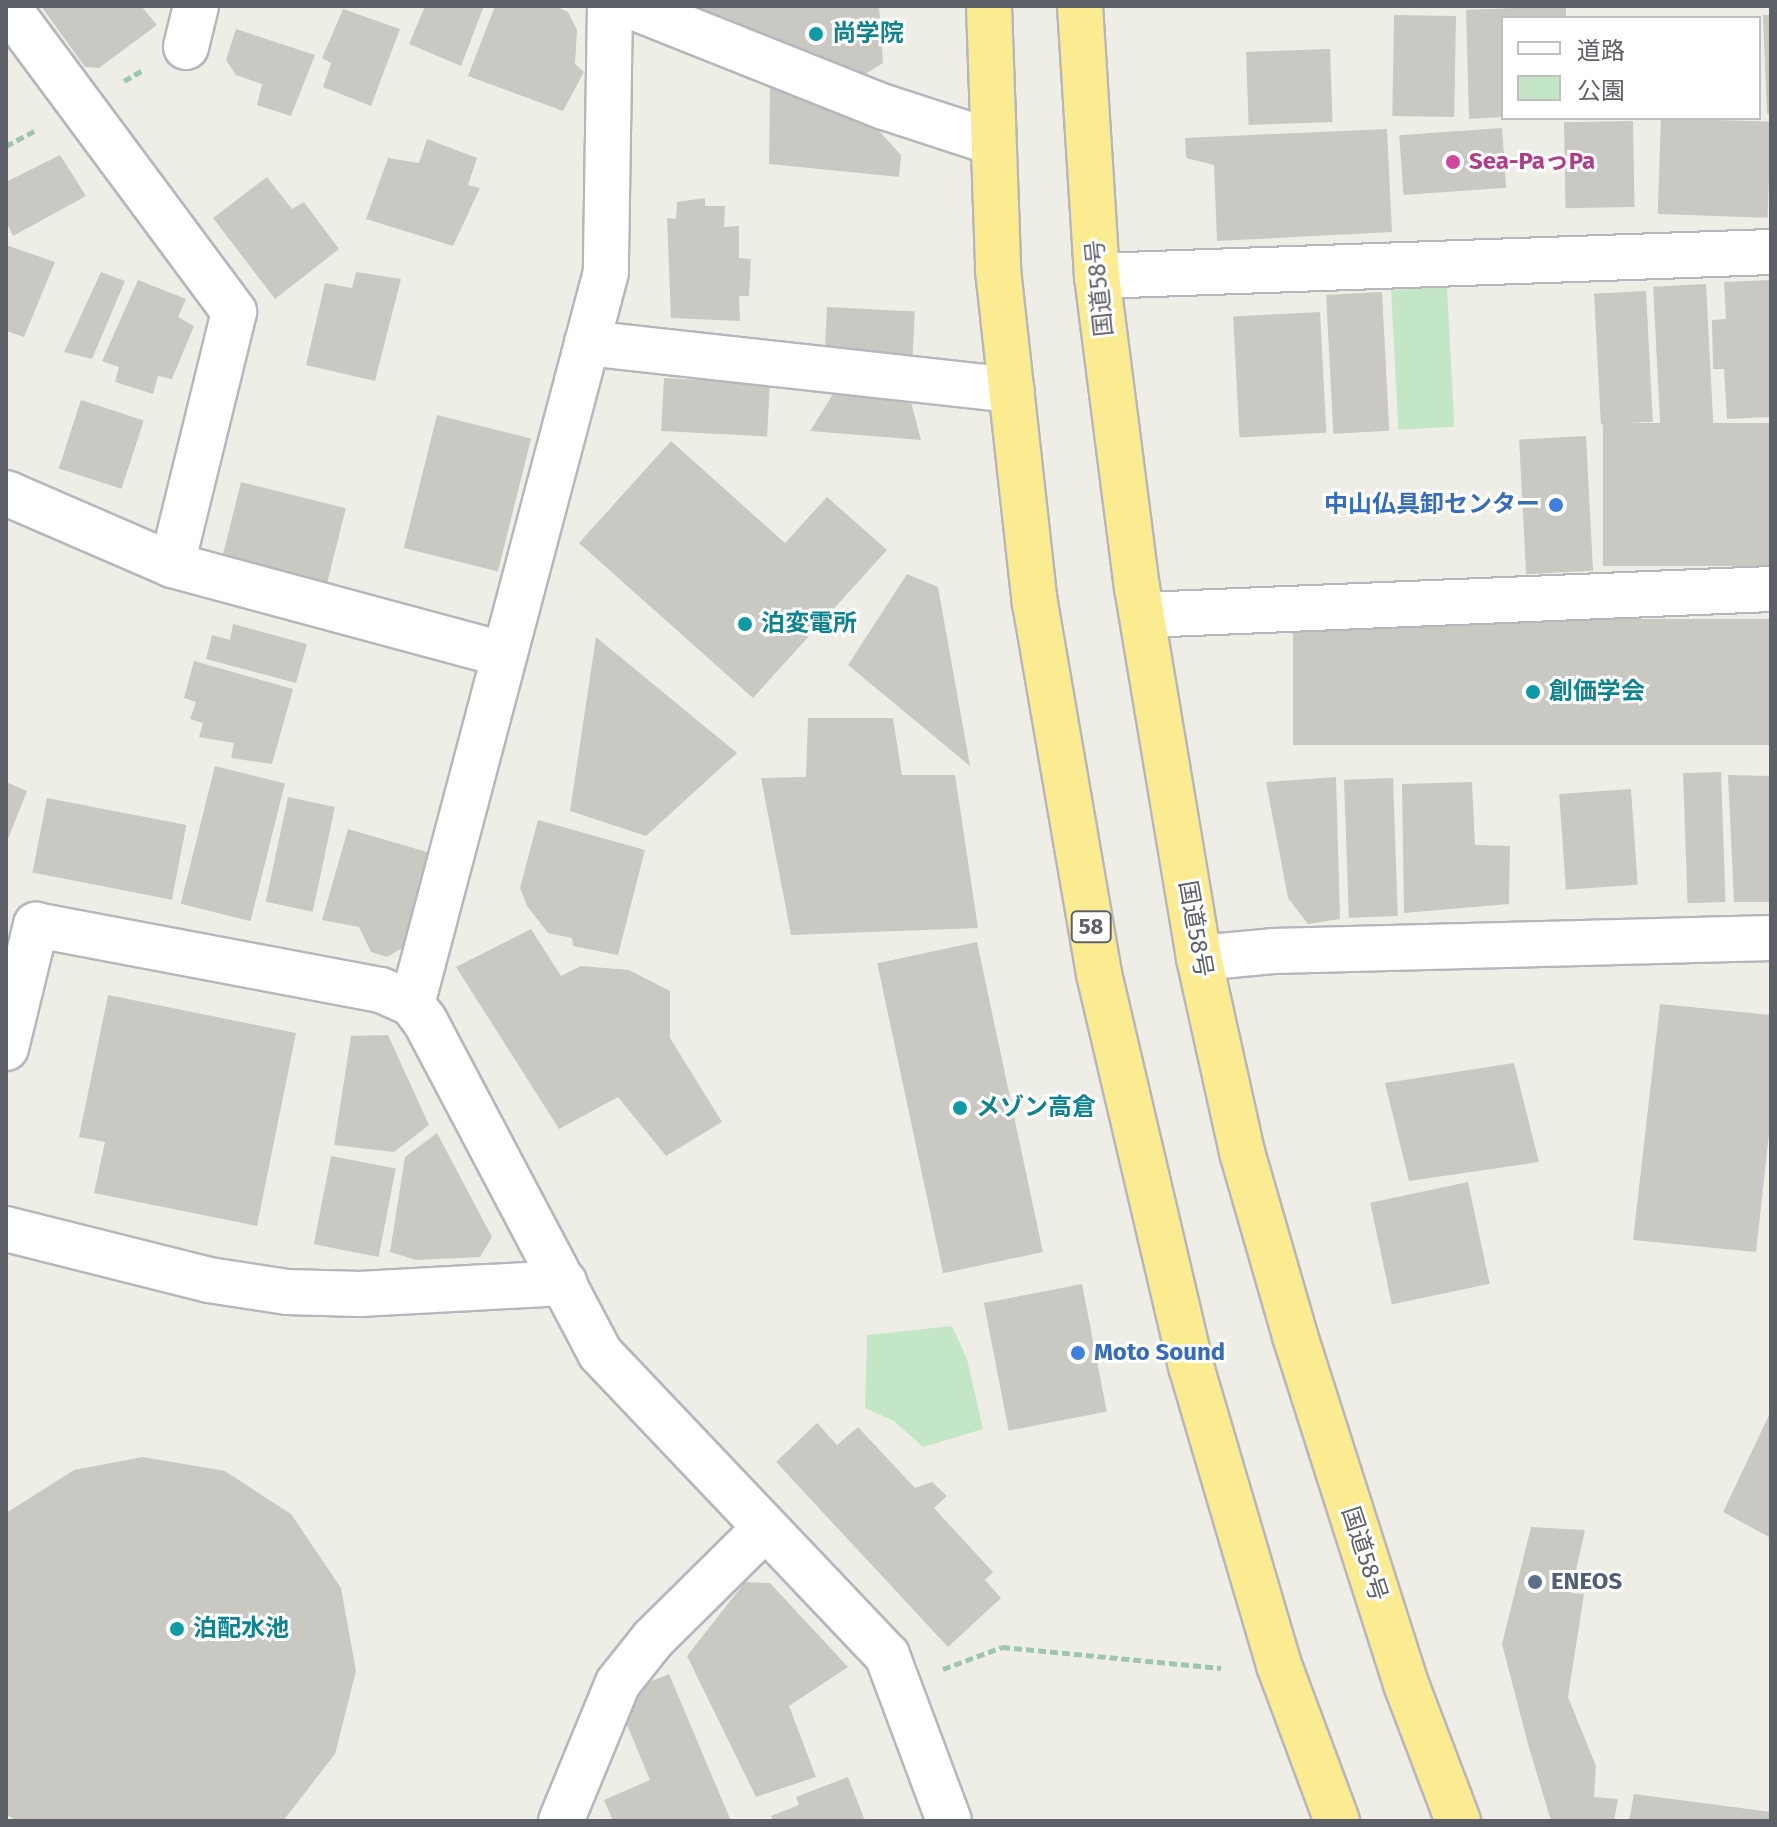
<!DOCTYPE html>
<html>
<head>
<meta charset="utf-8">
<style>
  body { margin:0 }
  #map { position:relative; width:1777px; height:1827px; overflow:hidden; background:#efeee6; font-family:"Fira Sans","Noto Sans JP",sans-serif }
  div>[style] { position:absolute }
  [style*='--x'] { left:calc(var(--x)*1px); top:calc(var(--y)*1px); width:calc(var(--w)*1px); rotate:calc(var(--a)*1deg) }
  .green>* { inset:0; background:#c3e6c7; transform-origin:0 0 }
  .building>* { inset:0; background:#cac8c3; transform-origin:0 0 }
  .path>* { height:5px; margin-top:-2.5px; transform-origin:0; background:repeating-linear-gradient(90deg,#9cc7ad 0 8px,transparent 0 12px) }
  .roads { filter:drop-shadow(2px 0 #b6b7bc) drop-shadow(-2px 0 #b6b7bc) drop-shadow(0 2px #b6b7bc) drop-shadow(0 -2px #b6b7bc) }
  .street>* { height:44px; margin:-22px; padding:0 22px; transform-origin:22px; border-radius:22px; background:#fff }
  .highway>* { height:44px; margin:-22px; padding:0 22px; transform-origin:22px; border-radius:22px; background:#fbec91 }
  .dots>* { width:22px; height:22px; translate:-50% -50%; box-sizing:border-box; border:4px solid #fff; border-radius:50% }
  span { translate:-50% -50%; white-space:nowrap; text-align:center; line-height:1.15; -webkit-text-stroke:6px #fff; paint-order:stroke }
  .shield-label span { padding:2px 6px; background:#fff; border:2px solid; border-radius:6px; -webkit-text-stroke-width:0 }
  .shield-label { font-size:22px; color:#5d6066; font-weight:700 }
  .culture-label { font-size:24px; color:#0d838f; font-weight:700 }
  .left { translate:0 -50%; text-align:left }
  .hotel-label { font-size:24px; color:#b23c85; font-weight:700 }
  .street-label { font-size:24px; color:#5d6066 }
  .shop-label { font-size:24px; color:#366cbe; font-weight:700 }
  .right { translate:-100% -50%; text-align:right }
  .service-label { font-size:24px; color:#4e5e75; font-weight:700 }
  .frame { position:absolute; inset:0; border:8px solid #5d6066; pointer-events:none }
  .legend { position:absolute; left:1501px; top:16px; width:260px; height:104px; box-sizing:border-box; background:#fff; border:2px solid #bebfc2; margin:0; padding:10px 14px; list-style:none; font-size:24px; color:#5d6066 }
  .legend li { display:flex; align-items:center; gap:16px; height:40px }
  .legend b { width:40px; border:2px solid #bebfc2 }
</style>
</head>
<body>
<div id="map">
  <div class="green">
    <i style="left:1447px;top:287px;width:140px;height:56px;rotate:87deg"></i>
    <i style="clip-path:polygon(952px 1326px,967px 1359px,983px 1429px,923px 1447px,894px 1421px,865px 1408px,867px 1335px)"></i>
  </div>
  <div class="building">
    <i style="clip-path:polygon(41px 6px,141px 6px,157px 25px,99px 68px,85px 67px)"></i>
    <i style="clip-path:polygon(425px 6px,484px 6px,461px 66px,409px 44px)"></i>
    <i style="clip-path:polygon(495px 6px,555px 6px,568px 12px,577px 30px,575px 64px,584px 72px,563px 111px,468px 76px)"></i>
    <i style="clip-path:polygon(693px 6px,879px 6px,883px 63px,851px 83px)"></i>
    <i style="clip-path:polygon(1566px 6px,1566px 18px,1503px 18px,1503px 117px,1469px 119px,1466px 10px)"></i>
    <i style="clip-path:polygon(343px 9px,400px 29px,371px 106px,323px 87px,331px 63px,322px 58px)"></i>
    <i style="clip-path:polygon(1763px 15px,1771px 15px,1771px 114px,1767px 114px)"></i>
    <i style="left:1456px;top:16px;width:101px;height:62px;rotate:91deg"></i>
    <i style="clip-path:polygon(236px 29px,315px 55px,291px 116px,257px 105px,262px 84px,236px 75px,226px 60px)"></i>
    <i style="left:1330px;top:49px;width:73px;height:84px;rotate:88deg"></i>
    <i style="clip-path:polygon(770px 81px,872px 123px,901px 155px,899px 177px,769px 164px)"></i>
    <i style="left:1661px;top:118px;width:110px;height:96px;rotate:2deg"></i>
    <i style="left:1633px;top:121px;width:86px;height:69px;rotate:89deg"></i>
    <i style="left:1502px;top:128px;width:60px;height:103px;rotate:86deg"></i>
    <i style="clip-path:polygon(1387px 129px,1392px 232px,1217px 241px,1214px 165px,1186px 158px,1185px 138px)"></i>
    <i style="clip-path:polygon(427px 139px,477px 158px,468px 185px,480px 188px,453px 246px,366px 219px,388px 158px,419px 163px)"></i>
    <i style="clip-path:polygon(60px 155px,86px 196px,13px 236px,6px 221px,6px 182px)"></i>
    <i style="clip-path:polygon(267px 177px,292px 209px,304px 202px,339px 249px,275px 299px,213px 218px)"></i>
    <i style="clip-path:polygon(705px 198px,705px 206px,725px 206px,724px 227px,739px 226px,739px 258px,751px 259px,749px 296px,739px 296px,740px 321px,671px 318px,667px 218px,676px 219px,677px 202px)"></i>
    <i style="clip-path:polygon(6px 245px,55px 262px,24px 337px,6px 331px)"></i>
    <i style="clip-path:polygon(101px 272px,125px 281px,92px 359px,64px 352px)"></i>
    <i style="clip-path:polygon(356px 272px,401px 279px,375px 381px,306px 365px,325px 283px,352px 288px)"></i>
    <i style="clip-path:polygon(138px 280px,186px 299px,178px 317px,194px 326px,172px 379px,158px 376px,153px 394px,115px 382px,119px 367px,102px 361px)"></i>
    <i style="clip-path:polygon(1771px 280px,1771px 417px,1727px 419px,1724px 369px,1713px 369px,1712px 320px,1726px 319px,1724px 282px)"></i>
    <i style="left:1706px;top:284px;width:139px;height:53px;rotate:87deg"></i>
    <i style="left:1646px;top:291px;width:131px;height:52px;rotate:87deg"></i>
    <i style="left:1382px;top:292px;width:139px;height:56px;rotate:87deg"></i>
    <i style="left:827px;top:307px;width:88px;height:49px;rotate:3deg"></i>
    <i style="left:1320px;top:312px;width:121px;height:87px;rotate:87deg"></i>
    <i style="left:664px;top:378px;width:106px;height:53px;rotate:3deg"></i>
    <i style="clip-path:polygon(835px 391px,909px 394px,921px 440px,810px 431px)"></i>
    <i style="left:81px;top:400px;width:66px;height:72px;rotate:18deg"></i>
    <i style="left:437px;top:415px;width:97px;height:137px;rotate:14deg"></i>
    <i style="left:1771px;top:423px;width:143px;height:168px;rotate:90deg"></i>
    <i style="left:1586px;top:436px;width:135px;height:67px;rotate:87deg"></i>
    <i style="clip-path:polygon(671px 441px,785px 543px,827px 497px,887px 550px,753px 698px,579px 543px)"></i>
    <i style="left:241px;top:482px;width:108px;height:78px;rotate:14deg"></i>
    <i style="clip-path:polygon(907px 574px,938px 587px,970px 766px,848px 665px)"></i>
    <i style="left:1771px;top:619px;width:126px;height:478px;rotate:90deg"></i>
    <i style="clip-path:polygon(233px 624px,307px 644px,296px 683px,206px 659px,212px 635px,230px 640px)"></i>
    <i style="clip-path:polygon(596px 637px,737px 753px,646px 836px,570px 811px)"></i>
    <i style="clip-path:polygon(194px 661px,293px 689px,272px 764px,231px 758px,234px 743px,199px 737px,203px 723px,190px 719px,196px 702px,184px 698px)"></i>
    <i style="clip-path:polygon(808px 718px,893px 718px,902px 775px,955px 775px,978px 928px,791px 935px,761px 778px,806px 777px)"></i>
    <i style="left:215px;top:766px;width:72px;height:142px;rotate:14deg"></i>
    <i style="left:1721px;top:772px;width:130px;height:38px;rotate:88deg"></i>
    <i style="clip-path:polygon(1728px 775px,1771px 776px,1771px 902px,1734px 902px)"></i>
    <i style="clip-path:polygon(1336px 777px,1340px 919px,1308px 924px,1288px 898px,1266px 782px)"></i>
    <i style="left:1393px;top:778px;width:138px;height:49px;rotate:88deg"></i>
    <i style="clip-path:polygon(6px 782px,27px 791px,6px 844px)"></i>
    <i style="clip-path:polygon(1472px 782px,1475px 845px,1510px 846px,1509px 904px,1404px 913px,1402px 784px)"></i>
    <i style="left:1631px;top:789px;width:96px;height:72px;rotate:86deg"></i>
    <i style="left:288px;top:797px;width:48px;height:107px;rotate:12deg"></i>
    <i style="left:47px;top:798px;width:142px;height:76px;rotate:11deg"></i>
    <i style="clip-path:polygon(538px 820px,645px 850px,618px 955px,573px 946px,572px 938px,548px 933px,527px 906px,520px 888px)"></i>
    <i style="clip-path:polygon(348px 829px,434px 854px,411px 943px,387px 957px,371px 952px,359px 927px,322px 920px)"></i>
    <i style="clip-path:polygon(531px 929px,561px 976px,581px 966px,629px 970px,670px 991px,670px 1038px,722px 1122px,666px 1156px,618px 1097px,559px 1129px,456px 967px)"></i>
    <i style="left:977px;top:942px;width:317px;height:102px;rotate:78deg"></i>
    <i style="clip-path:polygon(108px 995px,296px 1033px,257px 1226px,94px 1193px,105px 1142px,79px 1137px)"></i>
    <i style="clip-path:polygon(1660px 1004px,1771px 1015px,1771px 1116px,1756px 1252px,1633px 1240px)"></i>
    <i style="clip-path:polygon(388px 1035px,429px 1125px,394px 1152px,334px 1145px,351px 1036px)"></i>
    <i style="clip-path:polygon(1514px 1063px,1539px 1162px,1409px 1181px,1385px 1083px)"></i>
    <i style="clip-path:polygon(437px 1133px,492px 1237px,480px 1257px,416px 1260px,390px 1252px,405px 1157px)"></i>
    <i style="left:331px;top:1156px;width:66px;height:90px;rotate:11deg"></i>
    <i style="left:1468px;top:1182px;width:104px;height:100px;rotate:78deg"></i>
    <i style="left:1082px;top:1284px;width:130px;height:100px;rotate:79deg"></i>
    <i style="clip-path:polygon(1771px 1411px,1771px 1538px,1723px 1512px)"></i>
    <i style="clip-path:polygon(817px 1423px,837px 1445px,858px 1427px,915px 1488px,932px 1482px,947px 1496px,934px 1508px,993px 1572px,985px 1580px,1001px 1598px,948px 1647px,776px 1462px)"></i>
    <i style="clip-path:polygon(143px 1457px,225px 1471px,291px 1514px,341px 1588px,356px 1671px,335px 1754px,283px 1821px,16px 1821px,6px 1814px,6px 1513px,74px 1470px)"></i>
    <i style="clip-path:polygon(1531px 1527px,1585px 1530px,1571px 1593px,1584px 1594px,1568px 1697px,1596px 1766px,1594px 1797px,1618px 1799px,1614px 1821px,1551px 1821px,1528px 1744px,1502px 1644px)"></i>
    <i style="clip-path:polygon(745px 1582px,770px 1583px,848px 1667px,789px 1706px,816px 1777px,756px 1797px,687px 1656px)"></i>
    <i style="clip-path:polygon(669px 1674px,731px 1821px,613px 1821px,604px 1800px,650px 1780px,615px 1696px)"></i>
    <i style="clip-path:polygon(848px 1777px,865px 1821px,773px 1821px,771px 1816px,799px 1805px,796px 1797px)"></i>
    <i style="clip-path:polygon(1634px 1794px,1771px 1812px,1771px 1821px,1629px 1821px)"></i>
  </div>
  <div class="path">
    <i style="--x:124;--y:81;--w:22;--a:-30"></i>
    <i style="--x:6;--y:146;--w:36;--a:-28"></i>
    <i style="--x:943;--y:1669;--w:63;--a:-20.4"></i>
    <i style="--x:1002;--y:1647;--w:220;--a:5.5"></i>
  </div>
  <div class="roads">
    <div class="street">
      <i style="--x:7;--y:6;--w:381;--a:53.4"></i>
      <i style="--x:234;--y:312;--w:260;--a:103.8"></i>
      <i style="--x:610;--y:6;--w:266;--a:90.9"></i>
      <i style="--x:606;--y:272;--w:757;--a:104.84"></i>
      <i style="--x:412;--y:1004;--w:21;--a:53"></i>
      <i style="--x:425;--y:1021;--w:375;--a:62.2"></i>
      <i style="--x:600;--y:1353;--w:417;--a:46.5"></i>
      <i style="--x:887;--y:1655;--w:177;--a:69.5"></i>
      <i style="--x:630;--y:6;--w:273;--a:21.7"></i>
      <i style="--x:884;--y:107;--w:114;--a:18"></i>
      <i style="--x:186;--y:47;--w:42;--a:-76.3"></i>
      <i style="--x:1097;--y:276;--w:674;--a:-2.04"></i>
      <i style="--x:587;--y:343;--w:427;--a:6.3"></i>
      <i style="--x:6;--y:493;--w:181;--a:23.4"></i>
      <i style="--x:172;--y:565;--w:342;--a:15.1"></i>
      <i style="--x:1143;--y:615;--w:629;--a:-2.37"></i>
      <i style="--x:1199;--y:958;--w:74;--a:-5.4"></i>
      <i style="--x:1273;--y:951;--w:498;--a:-1.5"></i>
      <i style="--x:6;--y:1048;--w:127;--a:-76.3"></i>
      <i style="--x:36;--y:925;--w:351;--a:10.7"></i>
      <i style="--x:381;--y:990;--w:34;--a:24"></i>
      <i style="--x:6;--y:1229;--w:209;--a:14.1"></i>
      <i style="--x:209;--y:1280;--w:79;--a:8.7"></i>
      <i style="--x:287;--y:1292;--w:73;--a:1.6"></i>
      <i style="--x:360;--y:1294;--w:205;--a:-3.1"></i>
      <i style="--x:561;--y:1821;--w:149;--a:-67.6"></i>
      <i style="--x:618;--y:1683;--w:56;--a:-51.5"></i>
      <i style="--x:653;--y:1639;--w:156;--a:-44.7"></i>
    </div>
    <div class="highway">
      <i style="--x:989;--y:6;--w:264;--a:88"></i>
      <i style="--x:998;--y:270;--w:335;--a:83.7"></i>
      <i style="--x:1035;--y:603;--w:376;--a:80.2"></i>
      <i style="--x:1099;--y:974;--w:403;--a:76.8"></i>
      <i style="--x:1191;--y:1366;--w:312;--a:73.6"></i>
      <i style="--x:1279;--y:1665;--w:166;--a:69.6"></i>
      <i style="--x:1080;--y:6;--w:271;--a:86.4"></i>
      <i style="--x:1097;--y:276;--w:314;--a:82.7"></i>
      <i style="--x:1137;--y:587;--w:376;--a:80.5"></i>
      <i style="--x:1199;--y:958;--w:199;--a:77.5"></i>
      <i style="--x:1242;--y:1152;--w:191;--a:73.9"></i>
      <i style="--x:1295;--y:1336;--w:365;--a:72.3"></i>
      <i style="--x:1406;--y:1684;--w:147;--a:69.2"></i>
    </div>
  </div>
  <div class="dots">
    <i style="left:816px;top:34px;background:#0f9aa8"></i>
    <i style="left:1453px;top:162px;background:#d1479c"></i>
    <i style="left:1556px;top:505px;background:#3f7fe0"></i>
    <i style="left:745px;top:624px;background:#0f9aa8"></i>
    <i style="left:1533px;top:692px;background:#0f9aa8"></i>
    <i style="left:960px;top:1108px;background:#0f9aa8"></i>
    <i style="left:1078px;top:1353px;background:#3f7fe0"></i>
    <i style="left:1535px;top:1582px;background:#5c6f8a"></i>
    <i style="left:177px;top:1629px;background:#0f9aa8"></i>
  </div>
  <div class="shield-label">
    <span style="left:1091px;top:927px">58</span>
  </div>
  <div class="culture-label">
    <span class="left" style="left:832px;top:34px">尚学院</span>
    <span class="left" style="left:761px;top:624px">泊変電所</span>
    <span class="left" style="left:1549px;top:692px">創価学会</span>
    <span class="left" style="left:976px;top:1108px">メゾン高倉</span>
    <span class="left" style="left:193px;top:1629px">泊配水池</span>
  </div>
  <div class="hotel-label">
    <span class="left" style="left:1469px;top:162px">Sea-PaっPa</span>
  </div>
  <div class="street-label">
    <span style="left:1100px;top:288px;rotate:-96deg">国道58号</span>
    <span style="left:1195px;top:929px;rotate:80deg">国道58号</span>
    <span style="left:1364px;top:1554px;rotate:72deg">国道58号</span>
  </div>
  <div class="shop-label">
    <span class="right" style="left:1540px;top:505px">中山仏具卸センター</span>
    <span class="left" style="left:1094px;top:1353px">Moto Sound</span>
  </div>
  <div class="service-label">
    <span class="left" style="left:1551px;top:1582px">ENEOS</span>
  </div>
  <div class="frame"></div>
  <ul class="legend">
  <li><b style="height:10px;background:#fff"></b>道路</li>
  <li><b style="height:22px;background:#c3e6c7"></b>公園</li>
  </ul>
</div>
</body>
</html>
